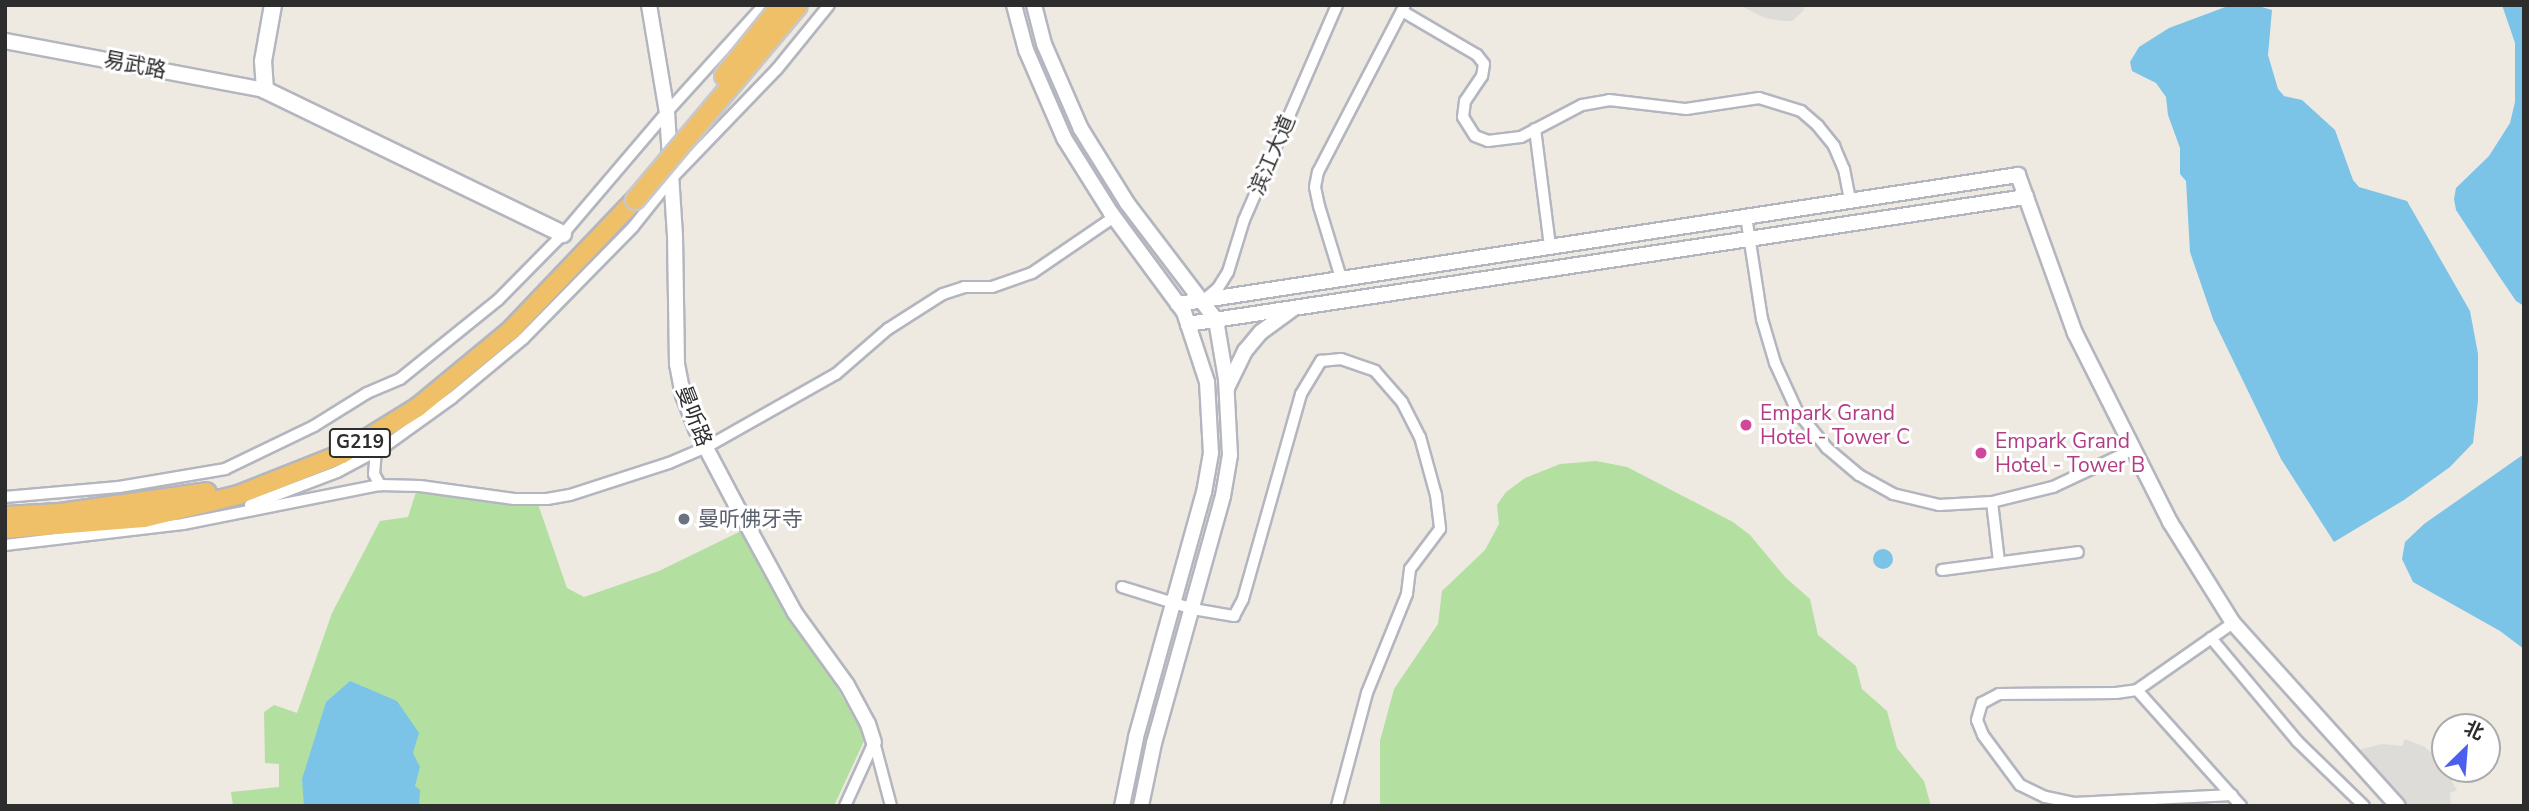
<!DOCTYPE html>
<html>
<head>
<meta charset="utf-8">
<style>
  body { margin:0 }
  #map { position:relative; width:2529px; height:811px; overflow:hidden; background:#eee9e1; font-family:"Nunito Sans","Noto Sans SC",sans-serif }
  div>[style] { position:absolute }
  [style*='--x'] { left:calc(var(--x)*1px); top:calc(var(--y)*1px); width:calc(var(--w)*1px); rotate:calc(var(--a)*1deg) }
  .green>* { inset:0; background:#b3e0a1 }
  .plaza>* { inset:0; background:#dedcd8 }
  .water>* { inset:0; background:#7bc4e8 }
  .round { border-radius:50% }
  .roads { filter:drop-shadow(2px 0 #b4b6bf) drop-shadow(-2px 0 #b4b6bf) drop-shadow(0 2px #b4b6bf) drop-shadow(0 -2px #b4b6bf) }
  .minor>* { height:10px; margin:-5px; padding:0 5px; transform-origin:5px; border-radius:5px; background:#fff }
  .tertiary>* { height:14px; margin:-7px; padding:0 7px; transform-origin:7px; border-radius:7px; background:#fff }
  .secondary>* { height:16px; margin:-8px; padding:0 8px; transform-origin:8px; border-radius:8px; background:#fff }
  .trunk>* { height:18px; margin:-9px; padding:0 9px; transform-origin:9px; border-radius:9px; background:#efc068 }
  .bridges { filter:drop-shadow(2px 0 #c8c8c8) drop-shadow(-2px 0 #c8c8c8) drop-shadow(0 2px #c8c8c8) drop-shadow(0 -2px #c8c8c8) }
  .trunk-bridge>* { height:18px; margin:-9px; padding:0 9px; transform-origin:9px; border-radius:9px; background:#efc068 }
  .dots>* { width:19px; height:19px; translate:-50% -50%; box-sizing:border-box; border:4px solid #fff; border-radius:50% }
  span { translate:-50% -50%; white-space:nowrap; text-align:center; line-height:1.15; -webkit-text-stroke:6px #fff; paint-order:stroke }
  .shield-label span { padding:2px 5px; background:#fff; border:2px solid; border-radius:5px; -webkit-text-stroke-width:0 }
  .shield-label { font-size:19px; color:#2d2d2d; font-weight:700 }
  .street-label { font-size:21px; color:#2d2d2d }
  .hotel-label { font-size:21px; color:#b23c85 }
  .left { translate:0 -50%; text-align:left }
  .worship-label { font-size:21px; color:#5b616d }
  .frame { position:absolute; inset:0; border:7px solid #2d2d2d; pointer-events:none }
  .north { position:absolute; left:2431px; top:713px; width:70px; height:70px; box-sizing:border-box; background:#fff; border:2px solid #ababab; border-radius:50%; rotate:25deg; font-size:19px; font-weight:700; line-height:28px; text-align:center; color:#2d2d2d }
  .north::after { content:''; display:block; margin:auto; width:24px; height:32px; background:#4c60f0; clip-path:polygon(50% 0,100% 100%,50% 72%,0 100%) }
</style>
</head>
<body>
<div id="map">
  <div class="green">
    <i style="clip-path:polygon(1596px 461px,1627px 467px,1733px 522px,1750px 535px,1785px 577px,1810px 599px,1818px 635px,1856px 666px,1862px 689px,1887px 711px,1897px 748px,1924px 781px,1931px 806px,1380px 806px,1380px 741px,1394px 689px,1438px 624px,1442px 591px,1485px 550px,1499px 524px,1497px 505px,1506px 492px,1525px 478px,1560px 464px)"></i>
    <i style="clip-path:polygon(417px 489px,538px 504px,567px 588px,584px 597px,659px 571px,741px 531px,787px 618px,829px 674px,860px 728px,864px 741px,834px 806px,233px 806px,231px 792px,279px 787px,279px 764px,265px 763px,264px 712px,274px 705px,297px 713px,332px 613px,380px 521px,408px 517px)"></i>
  </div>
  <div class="plaza">
    <i style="clip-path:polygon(1739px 5px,1802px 5px,1804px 10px,1792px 21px,1783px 21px,1765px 18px)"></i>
    <i style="clip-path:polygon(2405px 739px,2425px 747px,2441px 762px,2457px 790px,2450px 793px,2451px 806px,2408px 806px,2358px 750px,2382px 744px,2402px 746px)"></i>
  </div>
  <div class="water">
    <i style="clip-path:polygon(2255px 5px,2272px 10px,2268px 55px,2278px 89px,2284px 96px,2302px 100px,2335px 130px,2353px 180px,2359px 187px,2407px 201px,2470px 311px,2478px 354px,2478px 401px,2473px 443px,2450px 467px,2404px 500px,2334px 542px,2281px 459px,2213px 319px,2190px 252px,2186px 181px,2180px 174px,2180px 148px,2168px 115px,2166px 97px,2156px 83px,2132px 71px,2130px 62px,2139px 47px,2169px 28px,2228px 6px)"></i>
    <i style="clip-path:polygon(2502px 5px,2524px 5px,2524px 306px,2516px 301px,2499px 276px,2456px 210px,2454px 199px,2456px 188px,2489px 156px,2510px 123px,2515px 102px,2515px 43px)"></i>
    <i style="clip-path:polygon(2524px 454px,2524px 649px,2500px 631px,2413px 582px,2402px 559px,2405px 542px,2424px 524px)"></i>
    <i class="round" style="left:1873px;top:549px;width:20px;height:20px"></i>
    <i style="clip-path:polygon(350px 681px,397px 701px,419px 733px,413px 753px,420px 767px,415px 786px,420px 790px,419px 806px,304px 806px,302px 779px,326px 702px)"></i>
  </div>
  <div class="roads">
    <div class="minor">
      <i style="--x:1402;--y:11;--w:87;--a:30.4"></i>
      <i style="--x:1477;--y:55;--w:11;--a:52"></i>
      <i style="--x:1484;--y:64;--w:12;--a:99"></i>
      <i style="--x:1482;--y:76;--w:30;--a:124"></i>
      <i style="--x:1465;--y:101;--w:16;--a:97"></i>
      <i style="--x:1463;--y:117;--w:22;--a:58"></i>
      <i style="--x:1475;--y:136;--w:14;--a:21"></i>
      <i style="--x:1488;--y:141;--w:33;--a:-7"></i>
      <i style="--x:1521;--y:137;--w:69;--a:-27.7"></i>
      <i style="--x:1582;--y:105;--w:27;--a:-10"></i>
      <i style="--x:1609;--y:100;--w:78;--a:6.7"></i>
      <i style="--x:1686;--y:109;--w:74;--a:-8.6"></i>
      <i style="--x:1759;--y:98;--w:44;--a:17.2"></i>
      <i style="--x:1801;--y:111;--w:23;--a:41"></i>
      <i style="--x:1818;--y:126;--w:26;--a:51"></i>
      <i style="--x:1834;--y:146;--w:25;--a:67"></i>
      <i style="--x:1844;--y:169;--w:32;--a:79"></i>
      <i style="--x:1535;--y:129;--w:118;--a:82.7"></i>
      <i style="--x:1746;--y:216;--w:104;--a:81.2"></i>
      <i style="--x:1762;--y:319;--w:46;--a:73.5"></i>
      <i style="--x:1775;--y:363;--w:53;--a:65.4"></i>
      <i style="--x:1797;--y:411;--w:48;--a:51"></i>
      <i style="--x:1827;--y:448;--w:42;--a:40.2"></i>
      <i style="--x:1859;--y:475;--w:39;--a:29"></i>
      <i style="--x:1893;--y:494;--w:47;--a:13.4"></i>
      <i style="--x:1939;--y:505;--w:53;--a:-3.2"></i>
      <i style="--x:1992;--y:502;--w:63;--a:-13.8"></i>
      <i style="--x:2053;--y:487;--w:87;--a:-25.1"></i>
      <i style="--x:1341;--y:278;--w:75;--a:-107"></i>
      <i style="--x:1319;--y:206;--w:19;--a:-102"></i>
      <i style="--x:1315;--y:187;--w:15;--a:-79"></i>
      <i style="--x:1318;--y:172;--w:188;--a:-62.5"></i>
      <i style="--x:1204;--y:300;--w:18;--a:-41"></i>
      <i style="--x:1218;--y:288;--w:19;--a:-58"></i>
      <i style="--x:1228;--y:272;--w:54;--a:-72.9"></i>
      <i style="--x:1244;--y:220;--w:234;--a:-66.6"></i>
      <i style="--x:376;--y:451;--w:23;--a:95"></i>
      <i style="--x:374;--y:474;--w:13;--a:61"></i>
      <i style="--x:5;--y:497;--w:114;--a:-5"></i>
      <i style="--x:119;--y:487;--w:108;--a:-9.6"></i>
      <i style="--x:225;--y:469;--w:99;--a:-25.8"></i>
      <i style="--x:314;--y:426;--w:62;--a:-31.9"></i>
      <i style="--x:367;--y:393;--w:36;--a:-23"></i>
      <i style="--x:400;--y:379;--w:126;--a:-38.9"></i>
      <i style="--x:498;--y:300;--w:93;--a:-45.4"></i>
      <i style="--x:563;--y:234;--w:160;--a:-49.6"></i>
      <i style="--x:667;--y:112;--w:144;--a:-47.8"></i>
      <i style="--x:1992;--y:502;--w:60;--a:83.3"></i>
      <i style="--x:250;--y:505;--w:93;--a:-20.8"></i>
      <i style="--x:337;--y:472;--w:53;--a:-28"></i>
      <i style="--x:384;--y:447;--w:84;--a:-35.8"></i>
      <i style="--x:452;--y:398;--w:92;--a:-39.7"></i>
      <i style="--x:523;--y:339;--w:157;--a:-45.5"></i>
      <i style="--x:633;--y:227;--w:63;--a:-51.5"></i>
      <i style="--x:672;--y:178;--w:151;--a:-46.1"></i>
      <i style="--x:777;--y:69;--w:82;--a:-50.9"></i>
      <i style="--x:5;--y:545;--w:179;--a:-6.7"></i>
      <i style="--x:183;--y:524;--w:201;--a:-11.2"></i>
      <i style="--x:380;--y:485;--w:40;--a:1.4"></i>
      <i style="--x:420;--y:486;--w:95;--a:7.9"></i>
      <i style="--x:514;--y:499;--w:33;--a:0"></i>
      <i style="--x:547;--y:499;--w:23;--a:-10"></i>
      <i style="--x:570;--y:495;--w:104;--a:-17.9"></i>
      <i style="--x:669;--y:463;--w:39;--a:-23"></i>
      <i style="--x:705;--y:448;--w:150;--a:-29.5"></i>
      <i style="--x:836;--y:374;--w:69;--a:-40.9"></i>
      <i style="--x:888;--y:329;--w:65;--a:-32.5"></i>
      <i style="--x:943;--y:294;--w:22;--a:-18"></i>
      <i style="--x:964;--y:287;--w:28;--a:0"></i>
      <i style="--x:992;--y:287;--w:42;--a:-19.3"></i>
      <i style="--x:1032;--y:273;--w:99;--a:-34.3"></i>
      <i style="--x:1942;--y:570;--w:137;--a:-7.5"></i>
      <i style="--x:1122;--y:587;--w:74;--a:17.2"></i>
      <i style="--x:1193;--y:609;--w:42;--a:9.7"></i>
      <i style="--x:1234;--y:616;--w:19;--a:-62"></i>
      <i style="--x:1243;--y:599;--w:213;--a:-74.2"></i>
      <i style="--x:1301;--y:394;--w:39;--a:-59"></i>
      <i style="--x:1321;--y:361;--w:20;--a:-6"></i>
      <i style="--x:1341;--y:359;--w:36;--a:19"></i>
      <i style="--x:1375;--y:371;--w:41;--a:48.9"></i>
      <i style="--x:1402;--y:402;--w:39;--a:63"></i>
      <i style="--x:1420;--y:437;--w:60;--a:74.6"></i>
      <i style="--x:1436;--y:495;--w:34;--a:83"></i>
      <i style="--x:1440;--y:529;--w:50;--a:126.9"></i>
      <i style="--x:1410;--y:569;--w:25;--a:97"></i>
      <i style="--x:1407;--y:594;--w:107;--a:112"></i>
      <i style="--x:1367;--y:693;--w:117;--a:104.9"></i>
      <i style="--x:2211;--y:638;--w:134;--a:50.1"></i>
      <i style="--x:2297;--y:741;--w:93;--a:44.1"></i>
      <i style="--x:2137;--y:690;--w:156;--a:48.1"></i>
      <i style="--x:874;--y:742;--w:66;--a:75.1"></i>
      <i style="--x:2232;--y:795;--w:158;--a:177.1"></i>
      <i style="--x:2074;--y:803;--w:30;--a:-168"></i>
      <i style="--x:2045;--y:797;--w:28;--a:-154"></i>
      <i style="--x:2020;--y:785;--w:62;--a:-126.5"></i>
      <i style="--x:1983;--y:735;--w:16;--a:-112"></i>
      <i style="--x:1977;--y:720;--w:18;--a:-74"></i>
      <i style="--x:1982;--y:703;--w:19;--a:-28"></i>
      <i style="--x:1999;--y:694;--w:117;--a:-0.5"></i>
      <i style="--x:2116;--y:693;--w:21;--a:-8"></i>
      <i style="--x:2137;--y:690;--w:117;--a:-34.9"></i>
      <i style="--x:845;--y:806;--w:70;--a:-65.6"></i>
    </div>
    <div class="tertiary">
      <i style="--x:649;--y:5;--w:109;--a:80.5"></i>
      <i style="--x:667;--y:112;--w:124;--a:86.3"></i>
      <i style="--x:675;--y:236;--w:128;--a:89.1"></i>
      <i style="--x:677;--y:364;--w:32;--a:79"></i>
      <i style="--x:683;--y:395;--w:36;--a:69"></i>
      <i style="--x:696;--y:429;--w:84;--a:62.2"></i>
      <i style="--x:735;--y:503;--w:125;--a:61.4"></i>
      <i style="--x:795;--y:613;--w:89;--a:54.2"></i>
      <i style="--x:847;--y:685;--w:44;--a:61.7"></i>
      <i style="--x:868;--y:724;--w:19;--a:72"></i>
      <i style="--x:1014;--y:5;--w:47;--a:75.1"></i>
      <i style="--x:1026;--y:50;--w:96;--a:66.6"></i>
      <i style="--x:1064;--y:138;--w:89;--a:57.9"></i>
      <i style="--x:1111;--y:213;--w:123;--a:53.6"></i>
      <i style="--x:1184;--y:312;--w:74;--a:71.8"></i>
      <i style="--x:1207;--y:382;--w:71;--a:86.8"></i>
      <i style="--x:1211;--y:453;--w:40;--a:100"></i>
      <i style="--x:1204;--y:492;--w:255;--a:105.5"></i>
      <i style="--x:1136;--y:738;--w:69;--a:101.6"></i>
      <i style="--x:1034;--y:5;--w:40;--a:75.6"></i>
      <i style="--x:1044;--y:44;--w:93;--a:66.5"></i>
      <i style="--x:1081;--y:129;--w:87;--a:58.1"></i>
      <i style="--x:1127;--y:203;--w:147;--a:52.7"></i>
      <i style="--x:1216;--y:320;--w:60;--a:80.4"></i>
      <i style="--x:1226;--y:379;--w:76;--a:87"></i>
      <i style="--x:1230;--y:455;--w:42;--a:99.7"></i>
      <i style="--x:1223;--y:496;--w:256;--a:105.6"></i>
      <i style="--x:1154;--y:743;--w:64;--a:101.7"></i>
      <i style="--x:5;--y:41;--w:265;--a:10.7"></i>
      <i style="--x:1178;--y:304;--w:850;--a:-8.73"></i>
      <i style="--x:2018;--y:175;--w:168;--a:70.2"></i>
      <i style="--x:2075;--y:333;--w:212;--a:63.3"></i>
      <i style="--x:2170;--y:522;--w:119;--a:58"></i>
      <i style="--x:2233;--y:623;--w:246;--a:48"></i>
      <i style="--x:1188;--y:324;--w:848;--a:-8.62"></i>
      <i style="--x:1227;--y:388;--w:41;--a:-64.1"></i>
      <i style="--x:1245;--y:351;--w:25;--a:-50"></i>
      <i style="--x:1261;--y:332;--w:36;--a:-36"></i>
    </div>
    <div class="secondary">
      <i style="--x:273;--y:5;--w:57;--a:100.1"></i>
      <i style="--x:263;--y:61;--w:29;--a:86"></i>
      <i style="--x:265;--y:90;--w:331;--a:25.8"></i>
    </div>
    <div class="trunk">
      <i style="--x:5;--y:516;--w:55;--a:-3.1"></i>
      <i style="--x:60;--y:513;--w:148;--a:-8.1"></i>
      <i style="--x:5;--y:529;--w:139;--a:-4.5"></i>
      <i style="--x:144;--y:518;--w:97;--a:-13.7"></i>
      <i style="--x:238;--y:495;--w:112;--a:-21.5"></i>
      <i style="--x:342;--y:454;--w:89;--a:-31.7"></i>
      <i style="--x:418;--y:407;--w:121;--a:-39.6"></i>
      <i style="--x:511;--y:330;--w:180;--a:-46.4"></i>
    </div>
  </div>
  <div class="bridges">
    <div class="trunk-bridge">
      <i style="--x:724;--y:76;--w:91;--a:-51.2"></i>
      <i style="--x:635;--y:200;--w:253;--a:-50"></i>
    </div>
  </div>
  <div class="dots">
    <i style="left:1746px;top:425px;background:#d1479c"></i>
    <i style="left:1981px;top:453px;background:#d1479c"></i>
    <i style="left:684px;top:519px;background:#6b7280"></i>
  </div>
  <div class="shield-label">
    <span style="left:360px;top:443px">G219</span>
  </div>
  <div class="street-label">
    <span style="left:135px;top:65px;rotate:11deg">易武路</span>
    <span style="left:1272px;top:155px;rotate:-67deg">滨江大道</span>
    <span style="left:694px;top:416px;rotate:69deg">曼听路</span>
  </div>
  <div class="hotel-label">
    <span class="left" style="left:1760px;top:425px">Empark Grand<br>Hotel - Tower C</span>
    <span class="left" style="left:1995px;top:453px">Empark Grand<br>Hotel - Tower B</span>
  </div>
  <div class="worship-label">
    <span class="left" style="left:698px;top:519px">曼听佛牙寺</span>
  </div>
  <div class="frame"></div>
  <div class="north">北</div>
</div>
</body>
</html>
